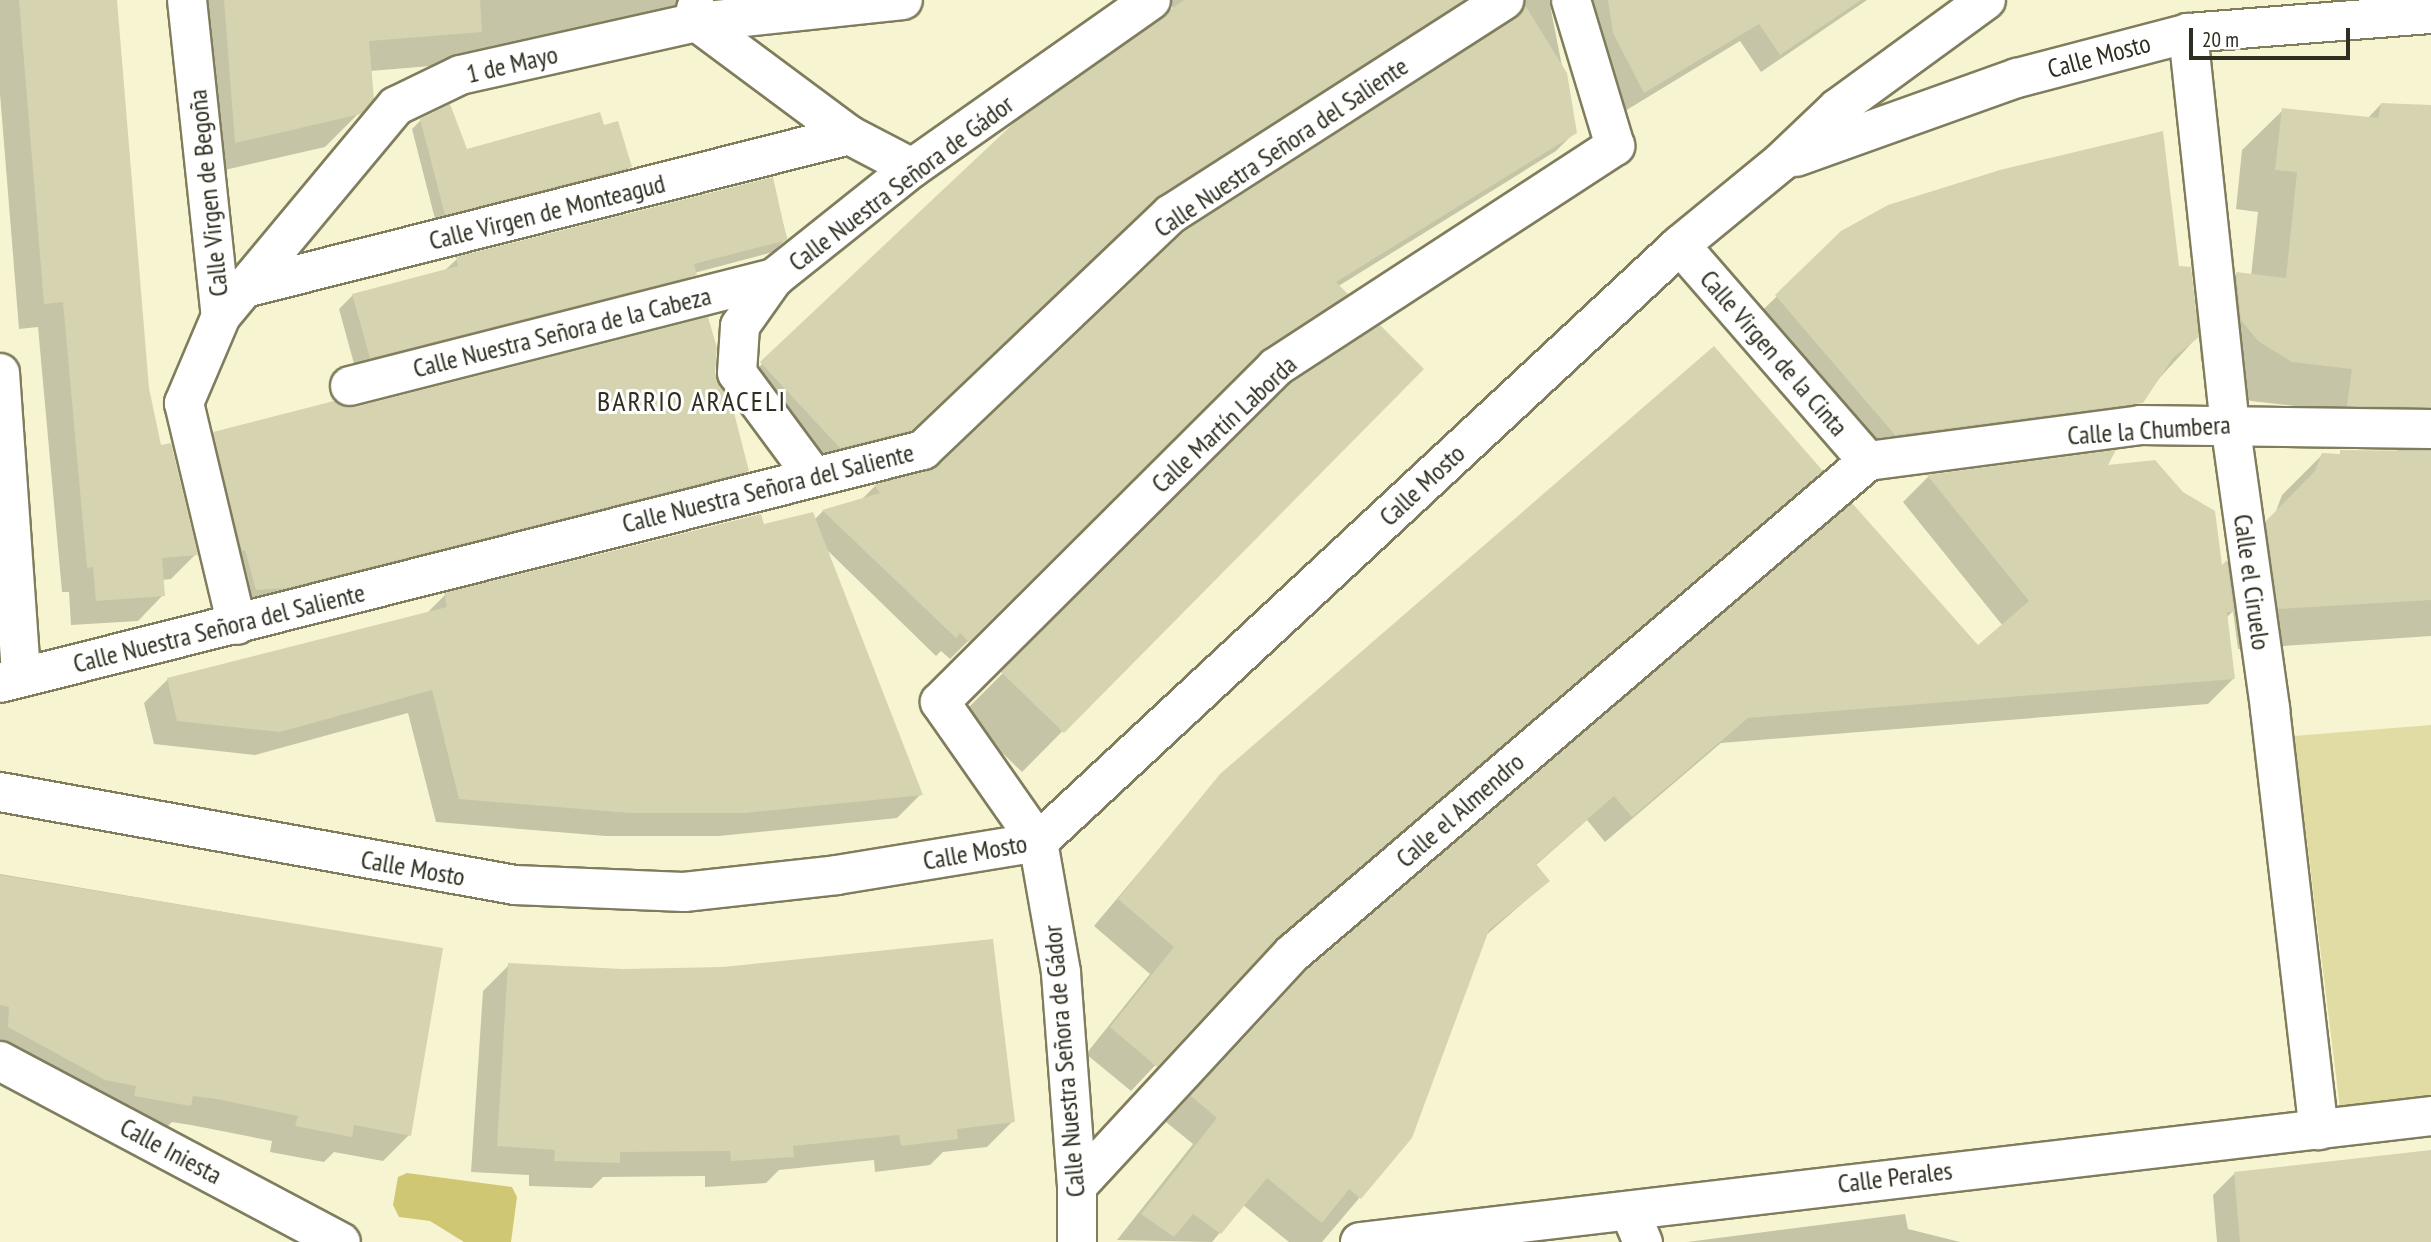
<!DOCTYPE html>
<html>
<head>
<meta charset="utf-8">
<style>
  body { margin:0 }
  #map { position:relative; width:2431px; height:1242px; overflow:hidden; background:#f7f5d1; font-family:"PT Sans Narrow",sans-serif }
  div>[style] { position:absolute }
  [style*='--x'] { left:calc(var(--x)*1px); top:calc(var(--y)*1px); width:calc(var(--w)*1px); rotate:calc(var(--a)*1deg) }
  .green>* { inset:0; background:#e0dca3 }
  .water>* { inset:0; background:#cfc774 }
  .shadow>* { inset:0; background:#0003 }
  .building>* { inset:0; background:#d6d3b1 }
  .roads { filter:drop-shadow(2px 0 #807d5e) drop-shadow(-2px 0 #807d5e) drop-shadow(0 2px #807d5e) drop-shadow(0 -2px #807d5e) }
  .pedestrian>* { height:38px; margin:-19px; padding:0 19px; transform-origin:19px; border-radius:19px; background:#fff }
  .minor>* { height:38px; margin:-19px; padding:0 19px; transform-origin:19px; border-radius:19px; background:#fff }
  .tertiary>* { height:38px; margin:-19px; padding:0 19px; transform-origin:19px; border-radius:19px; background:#fff }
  span { translate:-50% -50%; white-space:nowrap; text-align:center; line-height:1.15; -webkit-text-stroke:6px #fff; paint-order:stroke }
  .street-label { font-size:26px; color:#2f2e20 }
  .neighbourhood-label { font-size:28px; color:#2f2e20; letter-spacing:2px }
  .scale { position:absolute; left:2189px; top:28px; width:161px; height:32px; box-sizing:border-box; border:4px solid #2f2e20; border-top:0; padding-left:9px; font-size:21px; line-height:24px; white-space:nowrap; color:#2f2e20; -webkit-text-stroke:5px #fff; paint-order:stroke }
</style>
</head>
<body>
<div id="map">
  <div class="green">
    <i style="clip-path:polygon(2431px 725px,2431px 1097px,2340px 1108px,2294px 736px)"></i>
  </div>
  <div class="water">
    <i style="clip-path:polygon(407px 1173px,512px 1187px,517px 1197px,511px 1242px,464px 1242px,430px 1221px,399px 1217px,393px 1205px,398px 1177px)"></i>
  </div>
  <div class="shadow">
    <i style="clip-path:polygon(0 0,115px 0,148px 389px,160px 447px,196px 554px,171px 579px,162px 580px,163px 595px,138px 621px,71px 625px,69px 592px,62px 592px,38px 327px,19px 329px,0 94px)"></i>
    <i style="clip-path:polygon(188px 0,866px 0,554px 56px,370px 71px,359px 113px,325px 147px,203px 175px)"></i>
    <i style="clip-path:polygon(1168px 0,1471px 0,1138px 214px,892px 448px,821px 466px,743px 382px,1018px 123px,1174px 10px)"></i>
    <i style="clip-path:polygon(1497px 0,1549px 0,1575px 132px,1556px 151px,1337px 287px,1345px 294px,1327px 312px,1240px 370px,950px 659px,941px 651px,936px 656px,825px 548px,920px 795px,897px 818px,719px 836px,606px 836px,436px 822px,408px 713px,255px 755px,154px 744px,144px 703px,168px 679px,427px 613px,445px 595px,762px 527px,814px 520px,823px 511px,861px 500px,874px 487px,939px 467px,1186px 233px,1506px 23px,1505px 8px)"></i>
    <i style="clip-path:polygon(1568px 0,1867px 0,1761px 72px,1740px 41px,1625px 111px)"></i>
    <i style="clip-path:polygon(2381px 104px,2431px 107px,2431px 636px,2238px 649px,2233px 611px,2226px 618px,2233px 679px,2208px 704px,1721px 743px,1605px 842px,1587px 820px,1535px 866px,1548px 881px,1484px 937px,1411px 1137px,1322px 1242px,1289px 1242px,1243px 1205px,1212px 1242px,1117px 1240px,1193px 1144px,1166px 1122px,1283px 997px,1852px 506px,1978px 647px,2003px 626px,1903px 502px,1928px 477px,2113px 452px,2104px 467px,2220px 569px,2275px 514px,2282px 495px,2322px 455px,2402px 453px,2313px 408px,2251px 401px,2218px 381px,2201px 361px,2199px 335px,2100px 443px,1854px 475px,1735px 337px,1842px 233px,2178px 268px,2195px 316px,2236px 274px,2251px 276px,2258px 212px,2236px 209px,2242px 150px,2283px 110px,2367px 119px)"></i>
    <i style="clip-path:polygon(421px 120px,466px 151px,603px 127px,630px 167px,621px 176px,436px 223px,412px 129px)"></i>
    <i style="clip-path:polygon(771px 179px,787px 238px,773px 252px,694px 273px,681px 288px,356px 371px,339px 309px,353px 295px,444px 271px,457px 259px)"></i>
    <i style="clip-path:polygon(1422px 369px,1022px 772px,962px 714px,1291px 385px)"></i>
    <i style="clip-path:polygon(355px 409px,747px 471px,730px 488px,239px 607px,197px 451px,214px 433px)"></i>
    <i style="clip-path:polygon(1821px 471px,1260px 954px,1131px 1091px,1086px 1054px,1150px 974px,1094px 926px,1221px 775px)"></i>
    <i style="clip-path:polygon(0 874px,441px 949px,409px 1135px,383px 1161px,334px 1152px,324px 1162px,270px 1152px,272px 1141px,191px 1125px,172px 1122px,163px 1131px,0 1064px)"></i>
    <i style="clip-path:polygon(509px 965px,1013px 1121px,987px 1147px,943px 1152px,930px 1165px,875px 1172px,874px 1160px,779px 1170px,766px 1183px,705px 1187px,705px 1176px,603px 1177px,592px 1188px,529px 1186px,529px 1175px,471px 1172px,483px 991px)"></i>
    <i style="clip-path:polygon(2431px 1151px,2431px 1242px,2217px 1242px,2213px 1195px,2234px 1174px)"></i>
    <i style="clip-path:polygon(1905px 1214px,1908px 1229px,1960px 1242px,1687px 1242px)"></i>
  </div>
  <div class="building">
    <i style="clip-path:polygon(19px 0,117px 0,149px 388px,161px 445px,171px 443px,198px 555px,162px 558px,165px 596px,96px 601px,93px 567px,87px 568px,63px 302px,44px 304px)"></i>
    <i style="clip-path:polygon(224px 0,480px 0,482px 32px,369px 41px,374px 99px,361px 114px,235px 143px)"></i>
    <i style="clip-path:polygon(1184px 0,1464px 0,1159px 196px,912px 430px,840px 448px,760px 362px,1016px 121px)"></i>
    <i style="clip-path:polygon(1608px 0,1861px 0,1780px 55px,1759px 24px,1644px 93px,1613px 33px)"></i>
    <i style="clip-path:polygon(1525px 5px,1567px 73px,1577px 133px,1336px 282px,1348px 294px,1261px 352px,969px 642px,960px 633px,956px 638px,822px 510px,880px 493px,874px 485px,938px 466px,1185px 231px,1516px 18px)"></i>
    <i style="clip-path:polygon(2381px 103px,2431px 105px,2431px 407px,2347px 406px,2352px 369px,2292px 362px,2258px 341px,2241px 320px,2236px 272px,2286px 278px,2297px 172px,2275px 170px,2282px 108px,2378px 118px)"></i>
    <i style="clip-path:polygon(450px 104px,467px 149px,600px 112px,604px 125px,618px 121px,632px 167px,445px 215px,420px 119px)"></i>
    <i style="clip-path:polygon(2163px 131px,2179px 266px,2191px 267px,2199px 337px,2173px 358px,2143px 403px,1895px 435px,1775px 295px,1841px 231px,1888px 205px,2000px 170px)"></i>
    <i style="clip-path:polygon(773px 177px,787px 240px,694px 264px,697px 275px,370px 358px,352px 294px,458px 266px,456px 257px)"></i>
    <i style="clip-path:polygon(708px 317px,717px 348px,715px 373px,731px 401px,749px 471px,286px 588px,256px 590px,245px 550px,242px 551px,213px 432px,334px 401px,355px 407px)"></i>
    <i style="clip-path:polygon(1380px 325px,1424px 369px,1064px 733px,1001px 672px,1290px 384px)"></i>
    <i style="clip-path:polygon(1714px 346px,1823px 471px,1279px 936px,1157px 1067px,1110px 1027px,1174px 947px,1118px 899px,1220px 774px)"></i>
    <i style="clip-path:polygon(2116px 450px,2108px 465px,2155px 460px,2183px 492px,2215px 511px,2222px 565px,2227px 560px,2234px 612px,2227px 612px,2235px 679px,1748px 718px,1632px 817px,1614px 796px,1536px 864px,1550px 881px,1489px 930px,1412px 1138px,1361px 1199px,1349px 1189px,1322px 1223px,1267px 1178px,1221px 1234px,1193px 1214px,1174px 1237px,1141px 1214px,1217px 1118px,1191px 1096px,1308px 969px,1852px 503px,1978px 645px,2029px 601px,1927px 475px)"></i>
    <i style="clip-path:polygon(2340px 450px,2431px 451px,2431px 600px,2278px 609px,2266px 521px,2315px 471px,2322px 453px,2340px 454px)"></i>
    <i style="clip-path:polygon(813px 512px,923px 795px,744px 813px,630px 813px,459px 799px,432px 690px,280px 732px,177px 721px,167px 678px,447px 607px,444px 593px,761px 514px,764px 524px)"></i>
    <i style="clip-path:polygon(0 875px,443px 948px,411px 1136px,354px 1125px,352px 1137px,295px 1126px,298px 1116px,217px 1099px,193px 1096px,191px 1106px,134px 1096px,136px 1086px,105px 1080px,8px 1027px,9px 1007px,0 1005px)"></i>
    <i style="clip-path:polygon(993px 939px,1015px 1122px,957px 1129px,958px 1139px,901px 1146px,899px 1135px,793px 1146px,794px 1157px,731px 1161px,730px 1151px,620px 1152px,620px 1163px,554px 1161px,555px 1150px,497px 1146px,508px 963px,622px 969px,723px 967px)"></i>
    <i style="clip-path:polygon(2431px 1150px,2431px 1242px,2240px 1242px,2234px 1172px)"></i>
  </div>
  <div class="roads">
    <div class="pedestrian">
      <i style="--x:245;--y:288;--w:623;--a:-14.21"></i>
    </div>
    <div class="minor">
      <i style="--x:187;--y:0;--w:318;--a:83.9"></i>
      <i style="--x:221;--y:316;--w:95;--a:113"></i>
      <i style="--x:184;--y:403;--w:228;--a:76.6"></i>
      <i style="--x:696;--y:9;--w:13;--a:86"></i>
      <i style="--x:697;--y:22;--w:189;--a:36.6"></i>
      <i style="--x:849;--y:135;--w:71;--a:27.6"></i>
      <i style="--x:2188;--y:33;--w:392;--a:83.9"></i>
      <i style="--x:2230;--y:423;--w:289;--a:82"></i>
      <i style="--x:2270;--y:709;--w:424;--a:83.4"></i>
      <i style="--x:1680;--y:245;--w:286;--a:49"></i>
      <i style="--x:221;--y:316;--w:273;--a:-50.2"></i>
      <i style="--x:396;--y:106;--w:71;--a:-25.8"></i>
      <i style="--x:460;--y:75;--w:243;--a:-12.6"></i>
      <i style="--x:697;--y:22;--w:207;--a:-6.1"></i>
      <i style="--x:0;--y:373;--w:305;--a:86"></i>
      <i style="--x:350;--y:386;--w:438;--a:-14.3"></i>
      <i style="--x:1868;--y:461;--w:274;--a:-7.5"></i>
      <i style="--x:2140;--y:425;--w:291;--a:0.8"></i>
      <i style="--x:814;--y:477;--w:129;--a:-126.5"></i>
      <i style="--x:737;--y:373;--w:47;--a:-86.3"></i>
      <i style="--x:740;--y:326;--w:59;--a:-54.7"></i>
      <i style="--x:774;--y:278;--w:176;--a:-38.6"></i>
      <i style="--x:912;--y:168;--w:292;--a:-35.1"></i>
      <i style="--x:0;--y:683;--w:952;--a:-14.17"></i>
      <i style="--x:923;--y:450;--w:342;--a:-43.6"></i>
      <i style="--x:1171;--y:214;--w:396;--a:-32.7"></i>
      <i style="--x:0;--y:1061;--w:386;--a:28"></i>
      <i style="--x:1077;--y:1186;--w:318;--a:-47.2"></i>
      <i style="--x:1293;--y:953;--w:757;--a:-40.55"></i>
      <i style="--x:1630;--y:1212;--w:33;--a:67"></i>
      <i style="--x:1077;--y:1242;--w:56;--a:-90"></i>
      <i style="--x:1077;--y:1186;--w:215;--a:-94.3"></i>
      <i style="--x:1061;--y:972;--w:132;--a:-100"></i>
      <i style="--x:1038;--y:842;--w:171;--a:-125"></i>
      <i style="--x:940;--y:702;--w:474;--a:-44.9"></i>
      <i style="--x:1276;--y:367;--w:405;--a:-33.1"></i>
      <i style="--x:1615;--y:146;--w:152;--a:-106.8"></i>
      <i style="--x:1360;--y:1242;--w:1078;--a:-6.71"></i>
    </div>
    <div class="tertiary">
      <i style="--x:1796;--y:157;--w:235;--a:-19.7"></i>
      <i style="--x:2017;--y:78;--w:177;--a:-14.7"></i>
      <i style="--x:2188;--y:33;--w:244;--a:-4.5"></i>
      <i style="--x:0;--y:792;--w:523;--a:10.24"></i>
      <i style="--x:515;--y:885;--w:169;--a:2.4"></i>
      <i style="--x:684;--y:892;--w:154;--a:-6.3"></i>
      <i style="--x:837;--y:875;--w:204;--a:-9.3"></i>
      <i style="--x:1038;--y:842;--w:877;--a:-42.92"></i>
      <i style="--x:1680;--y:245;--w:131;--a:-39.4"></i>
      <i style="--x:1781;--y:162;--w:79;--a:-43.5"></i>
      <i style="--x:1838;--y:108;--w:183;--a:-36.1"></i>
    </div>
  </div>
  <div class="street-label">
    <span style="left:2099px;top:56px;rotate:-15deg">Calle Mosto</span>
    <span style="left:512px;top:64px;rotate:-13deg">1 de Mayo</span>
    <span style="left:1281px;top:147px;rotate:-34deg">Calle Nuestra Señora del Saliente</span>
    <span style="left:901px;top:183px;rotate:-37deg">Calle Nuestra Señora de Gádor</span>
    <span style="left:208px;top:193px;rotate:-96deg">Calle Virgen de Begoña</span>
    <span style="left:547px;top:212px;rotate:-14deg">Calle Virgen de Monteagud</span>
    <span style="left:562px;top:332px;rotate:-14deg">Calle Nuestra Señora de la Cabeza</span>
    <span style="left:1774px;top:353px;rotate:49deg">Calle Virgen de la Cinta</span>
    <span style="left:1224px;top:424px;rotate:-43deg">Calle Martín Laborda</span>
    <span style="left:2149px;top:430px;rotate:-4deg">Calle la Chumbera</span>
    <span style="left:1422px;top:485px;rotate:-43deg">Calle Mosto</span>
    <span style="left:768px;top:488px;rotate:-14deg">Calle Nuestra Señora del Saliente</span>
    <span style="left:2252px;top:582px;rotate:82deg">Calle el Ciruelo</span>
    <span style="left:219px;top:628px;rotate:-14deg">Calle Nuestra Señora del Saliente</span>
    <span style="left:1460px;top:810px;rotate:-41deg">Calle el Almendro</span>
    <span style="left:975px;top:852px;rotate:-10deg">Calle Mosto</span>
    <span style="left:413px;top:868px;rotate:10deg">Calle Mosto</span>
    <span style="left:1064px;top:1061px;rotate:-95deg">Calle Nuestra Señora de Gádor</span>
    <span style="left:171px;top:1151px;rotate:28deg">Calle Iniesta</span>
    <span style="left:1895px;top:1177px;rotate:-7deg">Calle Perales</span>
  </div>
  <div class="neighbourhood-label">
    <span style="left:692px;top:401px">BARRIO ARACELI</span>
  </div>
  <div class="scale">20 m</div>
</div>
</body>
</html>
